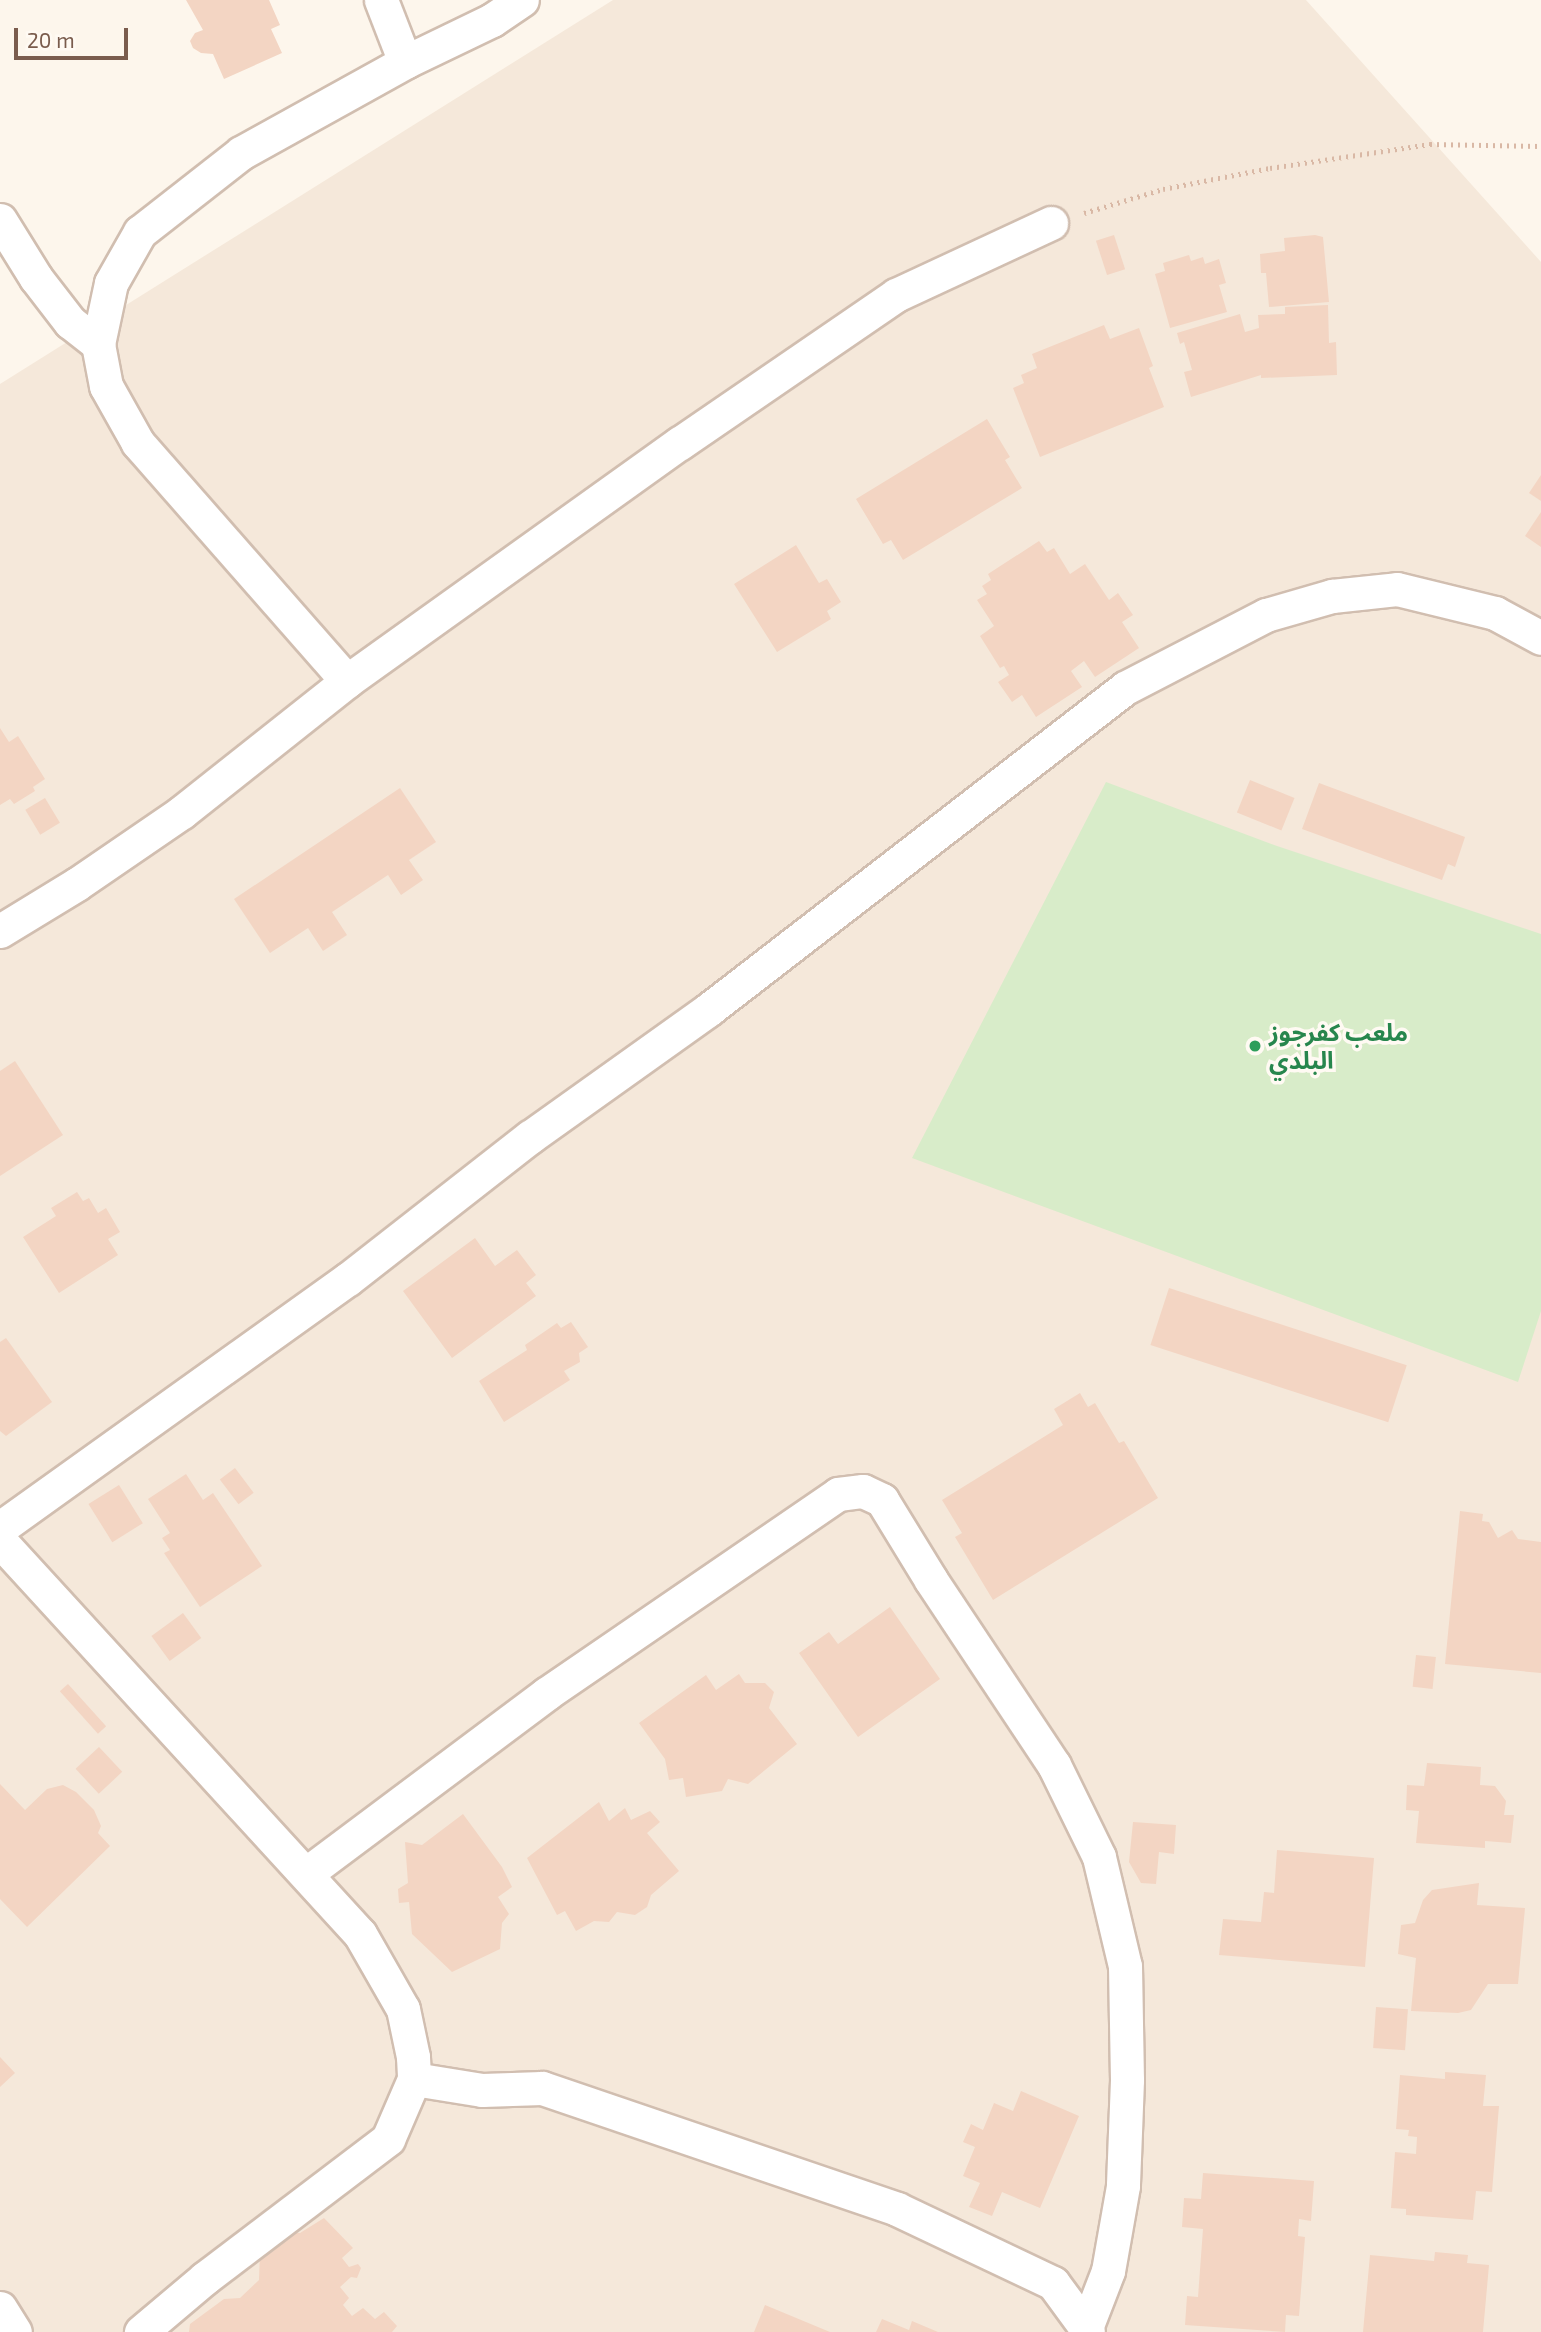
<!DOCTYPE html>
<html>
<head>
<meta charset="utf-8">
<style>
  body { margin:0 }
  #map { position:relative; width:1541px; height:2332px; overflow:hidden; background:#fdf6ec; font-family:"Exo 2","Noto Sans Arabic",sans-serif }
  div>[style] { position:absolute }
  [style*='--x'] { left:calc(var(--x)*1px); top:calc(var(--y)*1px); width:calc(var(--w)*1px); rotate:calc(var(--a)*1deg) }
  .residential>* { inset:0; background:#f5e8da }
  .green>* { inset:0; background:#d8ecc9 }
  .building>* { inset:0; background:#f3d5c3; transform-origin:0 0 }
  .path>* { height:4.5px; margin-top:-2.25px; transform-origin:0; background:repeating-linear-gradient(90deg,#d9b8a5 0 2px,transparent 0 7px) }
  .roads { filter:drop-shadow(2px 0 #d1beb0) drop-shadow(-2px 0 #d1beb0) drop-shadow(0 2px #d1beb0) drop-shadow(0 -2px #d1beb0) }
  .street>* { height:33px; margin:-16.5px; padding:0 16.5px; transform-origin:16.5px; border-radius:16.5px; background:#fff }
  .dots>* { width:19px; height:19px; translate:-50% -50%; box-sizing:border-box; border:4px solid #fffaf3; border-radius:50% }
  span { translate:-50% -50%; white-space:nowrap; text-align:center; line-height:1.15; -webkit-text-stroke:7px #fffaf3; paint-order:stroke }
  .leisure-label { font-size:24px; color:#27864d; font-weight:700 }
  .left { translate:0 -50%; text-align:left }
  .scale { position:absolute; left:14px; top:28px; width:114px; height:32px; box-sizing:border-box; border:4px solid #7a5c4d; border-top:0; padding-left:9px; font-size:21px; line-height:24px; white-space:nowrap; color:#7a5c4d; -webkit-text-stroke:5px #fffaf3; paint-order:stroke }
</style>
</head>
<body>
<div id="map">
  <div class="residential">
    <i style="clip-path:polygon(613px 0,1306px 0,1541px 262px,1541px 2332px,0 2332px,0 384px)"></i>
  </div>
  <div class="green">
    <i style="clip-path:polygon(1106px 782px,1277px 846px,1541px 934px,1541px 1311px,1518px 1382px,912px 1158px)"></i>
  </div>
  <div class="building">
    <i style="clip-path:polygon(186px 0,269px 0,280px 25px,271px 29px,282px 53px,224px 79px,213px 54px,201px 53px,193px 48px,190px 41px,195px 33px,203px 30px)"></i>
    <i style="left:1114px;top:235px;width:36px;height:19px;rotate:72deg"></i>
    <i style="clip-path:polygon(1315px 235px,1323px 237px,1329px 302px,1269px 307px,1266px 273px,1261px 273px,1260px 254px,1285px 251px,1284px 238px)"></i>
    <i style="clip-path:polygon(1189px 255px,1191px 261px,1203px 257px,1205px 264px,1219px 259px,1226px 283px,1219px 285px,1227px 312px,1170px 328px,1155px 274px,1165px 271px,1163px 263px)"></i>
    <i style="clip-path:polygon(1328px 305px,1329px 343px,1336px 342px,1337px 375px,1261px 378px,1261px 375px,1191px 397px,1184px 372px,1192px 370px,1184px 342px,1180px 344px,1177px 333px,1240px 314px,1245px 332px,1259px 328px,1258px 315px,1285px 314px,1285px 307px)"></i>
    <i style="clip-path:polygon(1104px 325px,1110px 339px,1139px 328px,1153px 366px,1149px 368px,1164px 407px,1040px 457px,1013px 388px,1024px 383px,1021px 375px,1037px 368px,1032px 354px)"></i>
    <i style="clip-path:polygon(987px 419px,1010px 457px,1005px 460px,1022px 488px,903px 560px,891px 540px,883px 544px,856px 499px)"></i>
    <i style="clip-path:polygon(1541px 475px,1541px 501px,1529px 493px)"></i>
    <i style="clip-path:polygon(1541px 512px,1541px 547px,1525px 536px)"></i>
    <i style="clip-path:polygon(1039px 541px,1047px 552px,1054px 548px,1070px 574px,1085px 564px,1109px 600px,1118px 593px,1133px 615px,1122px 622px,1139px 648px,1095px 677px,1084px 661px,1071px 671px,1082px 687px,1036px 717px,1022px 695px,1012px 702px,998px 682px,1009px 675px,1004px 666px,1000px 668px,980px 636px,994px 626px,977px 600px,987px 594px,982px 586px,991px 580px,988px 574px)"></i>
    <i style="clip-path:polygon(796px 545px,819px 583px,827px 579px,841px 602px,827px 611px,831px 619px,777px 652px,734px 584px)"></i>
    <i style="clip-path:polygon(0 728px,9px 742px,18px 736px,45px 779px,33px 787px,35px 791px,14px 804px,10px 799px,0 805px)"></i>
    <i style="left:1250px;top:780px;width:48px;height:35px;rotate:22deg"></i>
    <i style="clip-path:polygon(1319px 783px,1465px 837px,1455px 867px,1448px 864px,1442px 880px,1302px 829px)"></i>
    <i style="clip-path:polygon(400px 788px,436px 842px,409px 860px,423px 880px,401px 895px,388px 875px,332px 912px,347px 935px,323px 951px,308px 928px,270px 953px,234px 899px)"></i>
    <i style="left:45px;top:798px;width:29px;height:23px;rotate:59deg"></i>
    <i style="clip-path:polygon(15px 1061px,63px 1135px,0 1176px,0 1071px)"></i>
    <i style="clip-path:polygon(77px 1192px,83px 1201px,89px 1198px,98px 1213px,106px 1208px,120px 1232px,108px 1239px,118px 1255px,59px 1293px,23px 1237px,56px 1216px,51px 1208px)"></i>
    <i style="clip-path:polygon(475px 1238px,495px 1266px,517px 1250px,536px 1275px,526px 1283px,536px 1296px,452px 1358px,403px 1291px)"></i>
    <i style="left:1169px;top:1288px;width:250px;height:60px;rotate:18deg"></i>
    <i style="clip-path:polygon(571px 1322px,588px 1347px,579px 1353px,580px 1362px,564px 1371px,570px 1380px,504px 1422px,479px 1381px,527px 1350px,525px 1345px,557px 1323px,561px 1328px)"></i>
    <i style="clip-path:polygon(6px 1338px,52px 1402px,6px 1436px,0 1431px,0 1342px)"></i>
    <i style="clip-path:polygon(1080px 1393px,1088px 1407px,1095px 1403px,1119px 1443px,1124px 1441px,1158px 1498px,993px 1600px,955px 1537px,962px 1533px,942px 1500px,1063px 1425px,1054px 1409px)"></i>
    <i style="left:235px;top:1468px;width:31px;height:19px;rotate:53deg"></i>
    <i style="clip-path:polygon(186px 1474px,203px 1500px,213px 1493px,262px 1566px,200px 1607px,164px 1553px,170px 1550px,162px 1538px,170px 1533px,148px 1499px)"></i>
    <i style="left:119px;top:1485px;width:45px;height:36px;rotate:58deg"></i>
    <i style="clip-path:polygon(1460px 1511px,1483px 1514px,1482px 1521px,1489px 1522px,1498px 1538px,1512px 1530px,1518px 1539px,1541px 1542px,1541px 1673px,1445px 1664px)"></i>
    <i style="clip-path:polygon(890px 1607px,940px 1679px,858px 1737px,799px 1653px,829px 1632px,838px 1644px)"></i>
    <i style="left:183px;top:1613px;width:31px;height:39px;rotate:54deg"></i>
    <i style="left:1416px;top:1655px;width:20px;height:32px;rotate:6deg"></i>
    <i style="clip-path:polygon(739px 1674px,745px 1683px,765px 1683px,774px 1692px,769px 1708px,797px 1744px,748px 1784px,728px 1779px,722px 1791px,686px 1797px,683px 1778px,669px 1780px,665px 1759px,639px 1723px,706px 1675px,716px 1690px)"></i>
    <i style="left:68px;top:1684px;width:57px;height:11px;rotate:48deg"></i>
    <i style="left:99px;top:1747px;width:34px;height:32px;rotate:47deg"></i>
    <i style="clip-path:polygon(1427px 1763px,1481px 1767px,1480px 1785px,1495px 1786px,1506px 1801px,1504px 1815px,1514px 1815px,1511px 1843px,1485px 1841px,1485px 1848px,1416px 1843px,1419px 1811px,1406px 1810px,1407px 1785px,1424px 1786px)"></i>
    <i style="clip-path:polygon(0 1784px,25px 1810px,47px 1789px,63px 1785px,76px 1792px,94px 1810px,101px 1826px,98px 1833px,110px 1846px,27px 1927px,0 1899px)"></i>
    <i style="clip-path:polygon(599px 1802px,609px 1821px,625px 1808px,631px 1820px,650px 1811px,660px 1822px,647px 1833px,679px 1871px,651px 1895px,647px 1907px,635px 1915px,617px 1912px,609px 1922px,594px 1921px,576px 1931px,565px 1911px,557px 1915px,527px 1858px)"></i>
    <i style="clip-path:polygon(463px 1814px,502px 1867px,512px 1887px,498px 1897px,509px 1914px,502px 1923px,500px 1949px,452px 1972px,412px 1934px,409px 1902px,399px 1903px,398px 1889px,408px 1883px,405px 1842px,422px 1845px)"></i>
    <i style="clip-path:polygon(1133px 1822px,1176px 1825px,1174px 1854px,1159px 1852px,1156px 1884px,1141px 1883px,1129px 1862px)"></i>
    <i style="clip-path:polygon(1277px 1850px,1374px 1858px,1365px 1967px,1219px 1955px,1223px 1919px,1261px 1922px,1264px 1892px,1274px 1893px)"></i>
    <i style="clip-path:polygon(1479px 1883px,1477px 1905px,1525px 1908px,1518px 1984px,1488px 1984px,1471px 2010px,1458px 2013px,1411px 2011px,1416px 1958px,1398px 1954px,1401px 1925px,1415px 1923px,1423px 1900px,1432px 1890px)"></i>
    <i style="left:1376px;top:2007px;width:32px;height:41px;rotate:4deg"></i>
    <i style="clip-path:polygon(0 2057px,15px 2073px,0 2087px)"></i>
    <i style="clip-path:polygon(1445px 2072px,1486px 2075px,1483px 2106px,1499px 2106px,1492px 2192px,1476px 2191px,1473px 2220px,1406px 2215px,1406px 2209px,1391px 2208px,1395px 2152px,1416px 2154px,1417px 2137px,1408px 2136px,1409px 2130px,1396px 2129px,1400px 2075px,1445px 2079px)"></i>
    <i style="clip-path:polygon(1021px 2091px,1079px 2116px,1040px 2208px,1002px 2192px,992px 2216px,969px 2207px,980px 2183px,963px 2176px,975px 2147px,963px 2142px,971px 2124px,983px 2130px,994px 2103px,1013px 2111px)"></i>
    <i style="clip-path:polygon(1203px 2173px,1314px 2181px,1311px 2221px,1299px 2219px,1298px 2236px,1305px 2237px,1299px 2316px,1286px 2315px,1285px 2332px,1185px 2325px,1187px 2296px,1198px 2297px,1203px 2229px,1182px 2227px,1184px 2198px,1201px 2199px)"></i>
    <i style="clip-path:polygon(324px 2218px,353px 2248px,342px 2258px,349px 2267px,358px 2264px,361px 2268px,357px 2278px,351px 2277px,340px 2287px,349px 2298px,343px 2305px,352px 2316px,363px 2308px,375px 2319px,384px 2312px,397px 2326px,392px 2332px,189px 2332px,190px 2324px,224px 2299px,240px 2298px,259px 2280px,260px 2252px,278px 2232px,300px 2233px)"></i>
    <i style="clip-path:polygon(1435px 2252px,1468px 2255px,1467px 2263px,1489px 2265px,1483px 2332px,1363px 2332px,1370px 2255px,1434px 2261px)"></i>
    <i style="clip-path:polygon(765px 2305px,830px 2332px,754px 2332px)"></i>
    <i style="clip-path:polygon(882px 2319px,909px 2330px,912px 2321px,938px 2332px,876px 2332px)"></i>
  </div>
  <div class="path">
    <i style="--x:1084;--y:213;--w:83;--a:-16.9"></i>
    <i style="--x:1163;--y:189;--w:109;--a:-11.1"></i>
    <i style="--x:1270;--y:168;--w:162;--a:-8.5"></i>
    <i style="--x:1430;--y:144;--w:111;--a:1"></i>
  </div>
  <div class="roads">
    <div class="street">
      <i style="--x:381;--y:0;--w:66;--a:68.8"></i>
      <i style="--x:0;--y:220;--w:68;--a:58.2"></i>
      <i style="--x:36;--y:278;--w:56;--a:52.3"></i>
      <i style="--x:70;--y:322;--w:36;--a:38"></i>
      <i style="--x:347;--y:681;--w:317;--a:-131.3"></i>
      <i style="--x:138;--y:443;--w:65;--a:-119.3"></i>
      <i style="--x:106;--y:386;--w:43;--a:-100.8"></i>
      <i style="--x:98;--y:344;--w:62;--a:-78"></i>
      <i style="--x:111;--y:283;--w:59;--a:-60.4"></i>
      <i style="--x:140;--y:232;--w:128;--a:-38"></i>
      <i style="--x:241;--y:153;--w:188;--a:-29"></i>
      <i style="--x:405;--y:62;--w:97;--a:-25.8"></i>
      <i style="--x:492;--y:20;--w:36;--a:-34"></i>
      <i style="--x:0;--y:931;--w:90;--a:-31.4"></i>
      <i style="--x:77;--y:884;--w:127;--a:-34.4"></i>
      <i style="--x:182;--y:812;--w:211;--a:-38.4"></i>
      <i style="--x:347;--y:681;--w:409;--a:-35.6"></i>
      <i style="--x:680;--y:443;--w:262;--a:-34.4"></i>
      <i style="--x:896;--y:295;--w:171;--a:-24.9"></i>
      <i style="--x:0;--y:1528;--w:428;--a:-35.6"></i>
      <i style="--x:348;--y:1279;--w:231;--a:-38"></i>
      <i style="--x:530;--y:1137;--w:219;--a:-35.5"></i>
      <i style="--x:708;--y:1010;--w:527;--a:-37.67"></i>
      <i style="--x:1125;--y:688;--w:159;--a:-27.4"></i>
      <i style="--x:1266;--y:615;--w:69;--a:-16.1"></i>
      <i style="--x:1332;--y:596;--w:65;--a:-6.1"></i>
      <i style="--x:1397;--y:589;--w:101;--a:13.8"></i>
      <i style="--x:1495;--y:613;--w:52;--a:28.5"></i>
      <i style="--x:0;--y:1541;--w:533;--a:47.51"></i>
      <i style="--x:360;--y:1934;--w:86;--a:60.2"></i>
      <i style="--x:403;--y:2009;--w:49;--a:78.2"></i>
      <i style="--x:413;--y:2057;--w:22;--a:87"></i>
      <i style="--x:414;--y:2079;--w:65;--a:113.4"></i>
      <i style="--x:388;--y:2139;--w:230;--a:142.8"></i>
      <i style="--x:205;--y:2278;--w:84;--a:139.8"></i>
      <i style="--x:307;--y:1873;--w:299;--a:-36.8"></i>
      <i style="--x:546;--y:1694;--w:354;--a:-34.4"></i>
      <i style="--x:838;--y:1494;--w:25;--a:-7"></i>
      <i style="--x:863;--y:1491;--w:21;--a:25"></i>
      <i style="--x:882;--y:1500;--w:94;--a:58.5"></i>
      <i style="--x:931;--y:1580;--w:222;--a:56.4"></i>
      <i style="--x:1054;--y:1765;--w:102;--a:63.9"></i>
      <i style="--x:1099;--y:1857;--w:112;--a:76.6"></i>
      <i style="--x:1125;--y:1966;--w:114;--a:89"></i>
      <i style="--x:1127;--y:2080;--w:106;--a:92.2"></i>
      <i style="--x:1123;--y:2186;--w:86;--a:100"></i>
      <i style="--x:1108;--y:2271;--w:61;--a:111.1"></i>
      <i style="--x:1086;--y:2328;--w:4;--a:63"></i>
      <i style="--x:414;--y:2079;--w:69;--a:9.2"></i>
      <i style="--x:482;--y:2090;--w:60;--a:-1.9"></i>
      <i style="--x:542;--y:2088;--w:375;--a:18.8"></i>
      <i style="--x:897;--y:2209;--w:173;--a:25.4"></i>
      <i style="--x:1053;--y:2283;--w:56;--a:53.7"></i>
      <i style="--x:0;--y:2308;--w:28;--a:58"></i>
    </div>
  </div>
  <div class="dots">
    <i style="left:1255px;top:1046px;background:#2e9e5b"></i>
  </div>
  <div class="leisure-label">
    <span class="left" style="left:1269px;top:1046px">ملعب كفرجوز<br>البلدي</span>
  </div>
  <div class="scale">20 m</div>
</div>
</body>
</html>
